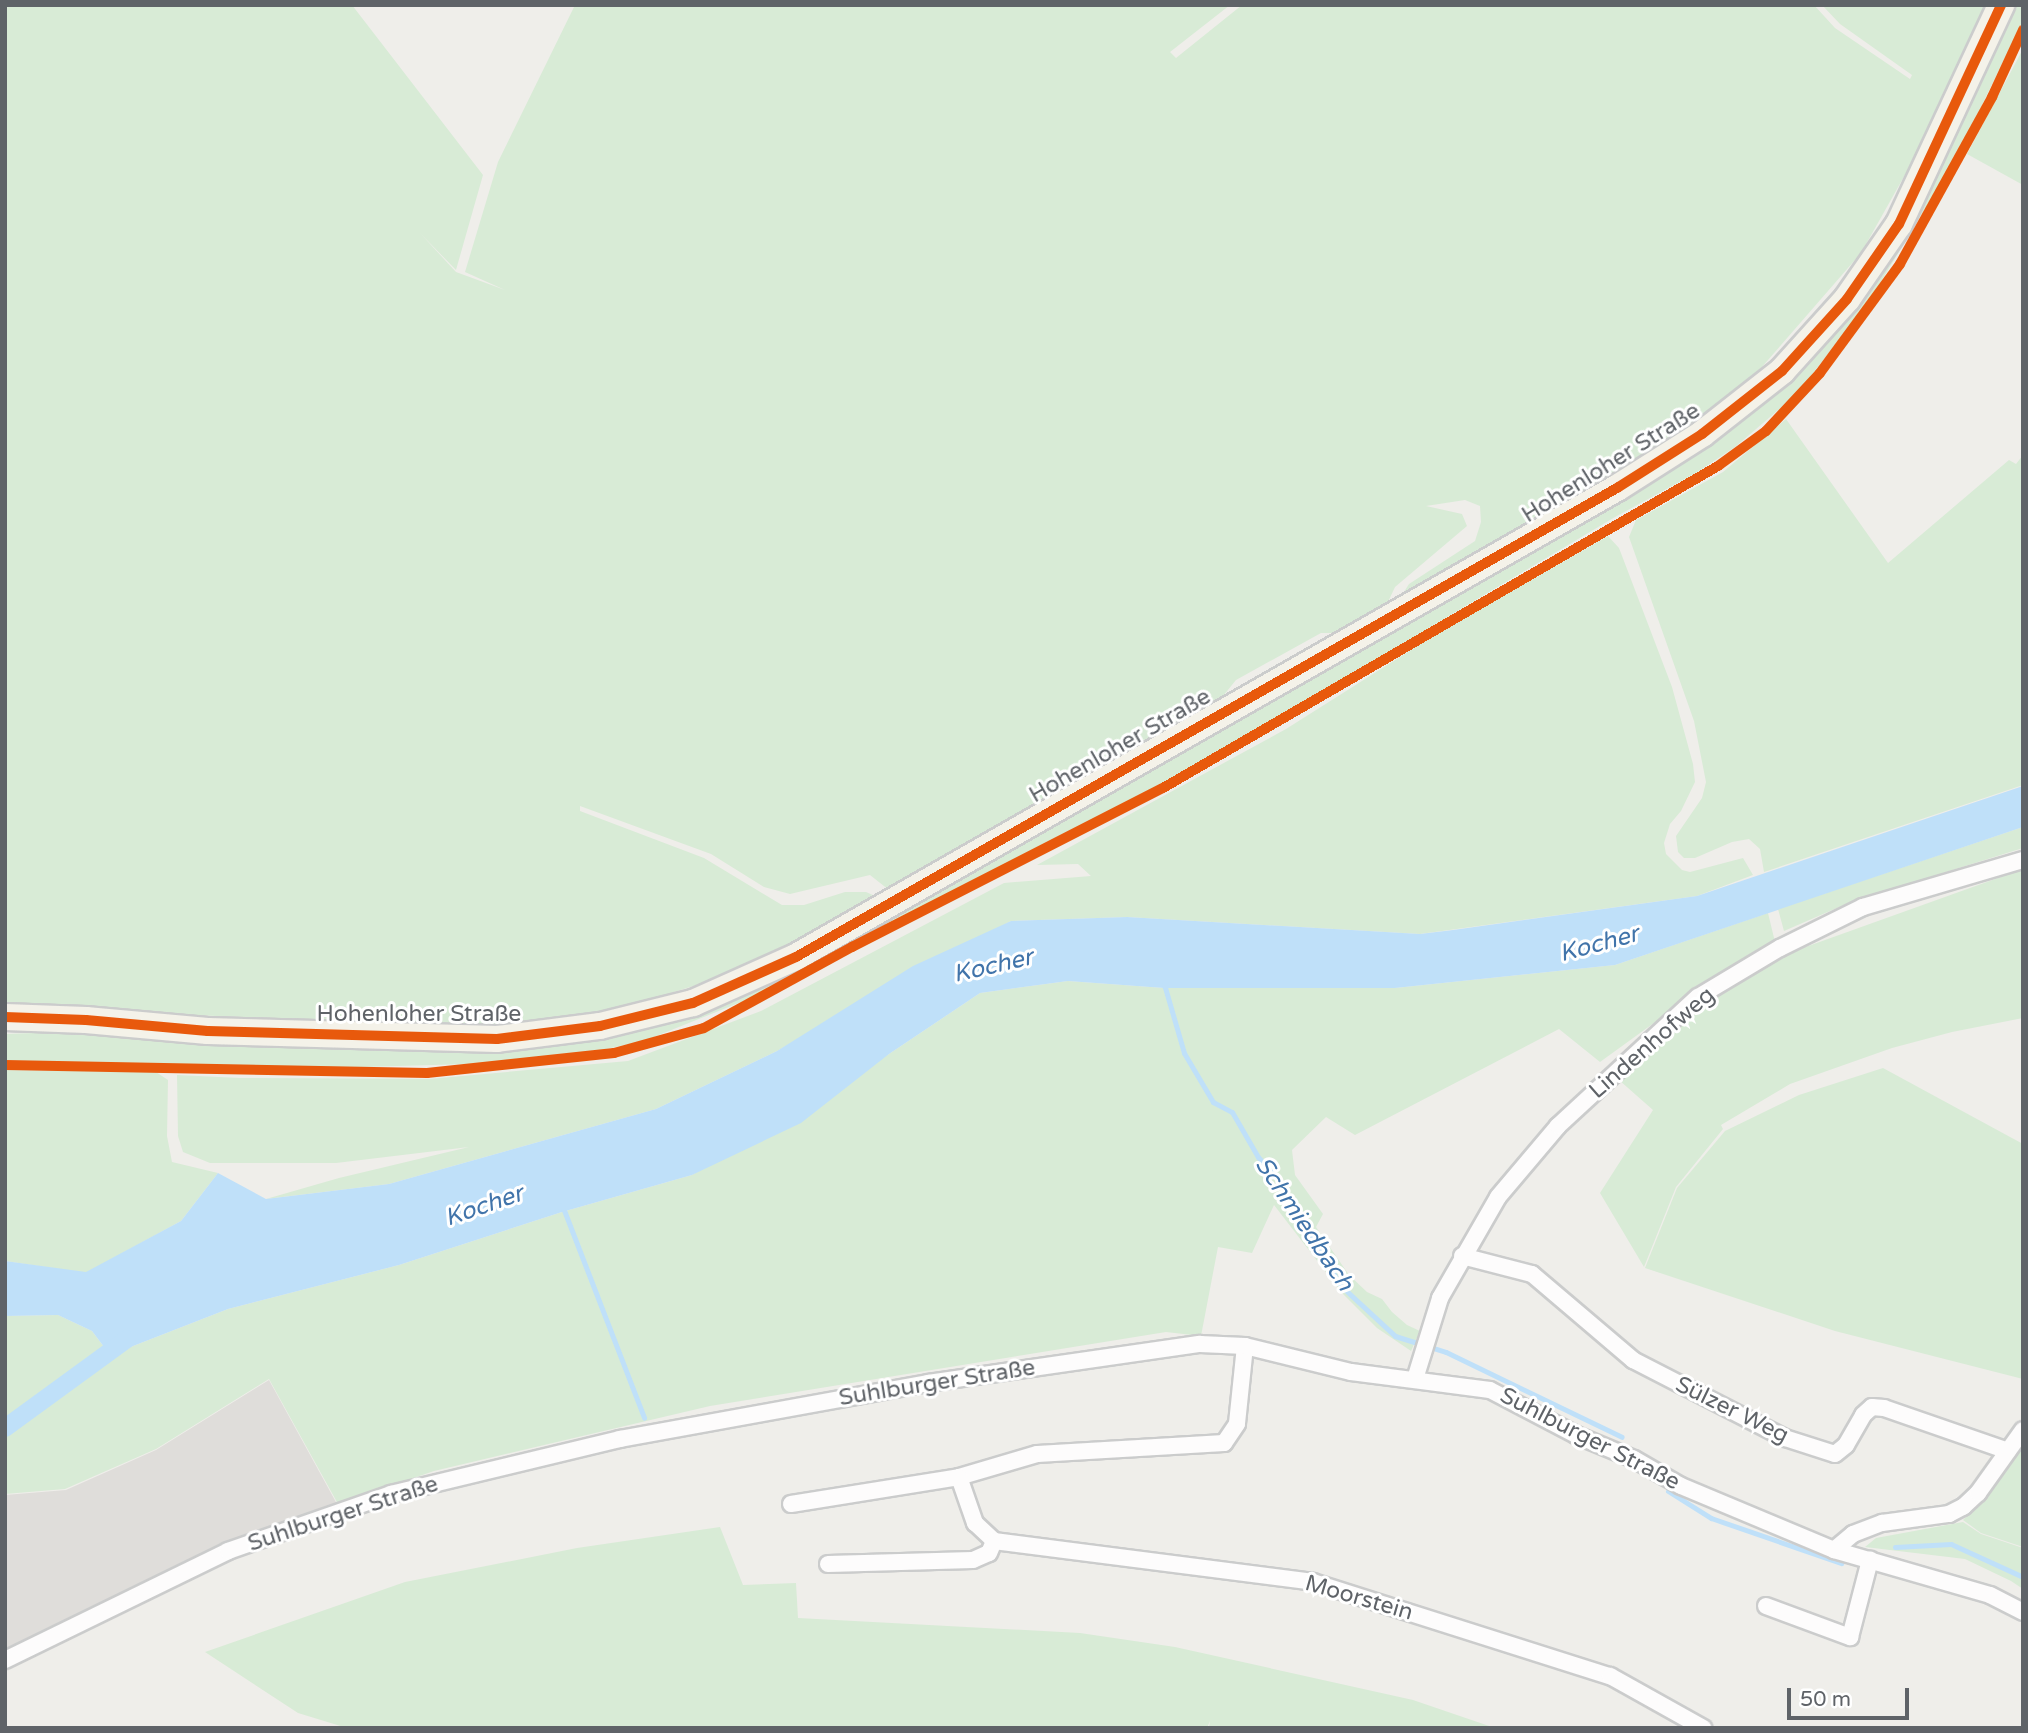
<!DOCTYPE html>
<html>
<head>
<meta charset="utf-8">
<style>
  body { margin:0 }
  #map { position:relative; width:2028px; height:1733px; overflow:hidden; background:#efeeea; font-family:"Varela Round",sans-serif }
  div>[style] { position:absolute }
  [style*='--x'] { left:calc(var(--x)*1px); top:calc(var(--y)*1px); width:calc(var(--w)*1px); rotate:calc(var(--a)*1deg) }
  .industrial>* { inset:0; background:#dfddda }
  .green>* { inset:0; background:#d8ebd6 }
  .water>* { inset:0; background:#bfe0f9 }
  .stream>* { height:5px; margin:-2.5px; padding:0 2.5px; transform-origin:2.5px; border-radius:2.5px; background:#bfe0f9 }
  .canal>* { height:18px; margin:-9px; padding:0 9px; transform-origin:9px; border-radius:9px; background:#bfe0f9 }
  .roads { filter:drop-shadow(2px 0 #cbcccc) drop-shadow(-2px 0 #cbcccc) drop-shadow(0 2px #cbcccc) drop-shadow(0 -2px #cbcccc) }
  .minor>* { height:16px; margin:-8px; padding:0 8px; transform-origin:8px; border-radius:8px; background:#fdfcfc }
  .primary>* { height:26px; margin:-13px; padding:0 13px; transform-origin:13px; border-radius:13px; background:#f4f2e9 }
  .cycleway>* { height:10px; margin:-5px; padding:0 5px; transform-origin:5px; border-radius:5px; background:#e8590c }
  span { translate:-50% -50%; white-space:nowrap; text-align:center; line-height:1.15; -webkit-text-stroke:6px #fff; paint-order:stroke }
  .street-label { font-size:23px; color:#5f6368 }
  .water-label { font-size:24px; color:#4174aa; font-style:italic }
  .frame { position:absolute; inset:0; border:7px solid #5f6368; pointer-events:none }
  .scale { position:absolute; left:1787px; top:1688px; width:122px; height:32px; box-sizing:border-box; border:4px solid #5f6368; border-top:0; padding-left:9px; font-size:21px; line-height:24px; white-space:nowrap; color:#5f6368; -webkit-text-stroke:5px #fff; paint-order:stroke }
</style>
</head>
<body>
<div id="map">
  <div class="industrial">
    <i style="clip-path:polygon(269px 1380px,337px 1504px,212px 1549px,45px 1641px,5px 1656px,5px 1495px,66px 1490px,156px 1450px)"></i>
  </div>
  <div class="green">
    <i style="clip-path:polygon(5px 5px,352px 5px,483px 175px,456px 270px,420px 233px,456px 272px,505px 290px,465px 272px,498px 162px,575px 5px,1230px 5px,1170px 52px,1176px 58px,1242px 5px,1814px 5px,1835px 28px,1910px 79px,1912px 75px,1840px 24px,1822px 5px,1986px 5px,1915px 157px,1861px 253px,1761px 368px,1686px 430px,1615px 475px,1402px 595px,1409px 584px,1475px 541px,1481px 522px,1480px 506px,1465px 500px,1426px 506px,1462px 514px,1467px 526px,1395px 587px,1388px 602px,1332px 633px,1321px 633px,1236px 680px,1219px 701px,889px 890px,870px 875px,790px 894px,764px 887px,711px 854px,580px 806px,580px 811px,704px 858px,782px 905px,804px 905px,845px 892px,866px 892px,875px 896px,787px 948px,726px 976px,622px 1008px,562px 1019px,481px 1026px,5px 1008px)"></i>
    <i style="clip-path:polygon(2012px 5px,2023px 5px,2023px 20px,1960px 151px,1871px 298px,1797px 394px,1735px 447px,1696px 473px,1615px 517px,1201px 764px,1098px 819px,863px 937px,761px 994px,644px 1041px,601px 1050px,469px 1064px,289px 1069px,5px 1061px,5px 1034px,61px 1032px,429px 1052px,536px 1048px,588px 1042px,656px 1026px,761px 987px,1597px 511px,1659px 479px,1710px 443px,1843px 316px)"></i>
    <i style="clip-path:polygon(2023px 49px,2023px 185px,1967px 154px)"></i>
    <i style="clip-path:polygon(1786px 419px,1888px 563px,2009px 460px,2016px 464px,2023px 455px,2023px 785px,1764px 872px,1760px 849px,1749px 839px,1732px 842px,1695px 858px,1684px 858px,1678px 852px,1676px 836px,1702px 798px,1706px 782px,1694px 721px,1629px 537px,1636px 520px,1723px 472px)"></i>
    <i style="clip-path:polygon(1608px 536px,1619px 548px,1672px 687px,1693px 764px,1695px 782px,1681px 811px,1670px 824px,1664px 843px,1666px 854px,1682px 870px,1690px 872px,1743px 858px,1753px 875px,1697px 896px,1420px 934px,1127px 917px,1011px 921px,777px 1051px,656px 1109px,389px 1184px,266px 1199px,339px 1178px,469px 1147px,336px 1163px,210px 1163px,183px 1152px,178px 1136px,177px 1075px,240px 1078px,429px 1079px,628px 1061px,761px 1011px,1004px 883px,1091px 876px,1078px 864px,1037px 865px,1286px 729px,1430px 638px)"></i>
    <i style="clip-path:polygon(2023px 827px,2023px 848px,1853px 901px,1784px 931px,1778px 909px)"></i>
    <i style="clip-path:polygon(2023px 869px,2023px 1018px,1952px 1032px,1892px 1048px,1790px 1084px,1721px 1125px,1723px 1129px,1676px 1187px,1644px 1267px,1600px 1193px,1653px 1110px,1619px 1080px,1703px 1001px,1786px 954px)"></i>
    <i style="clip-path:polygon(1768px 913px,1775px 942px,1734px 965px,1600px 1062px,1559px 1029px,1355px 1135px,1326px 1117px,1292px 1150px,1295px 1175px,1323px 1214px,1316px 1227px,1349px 1275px,1367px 1292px,1382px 1299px,1392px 1312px,1407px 1325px,1420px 1331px,1411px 1351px,1377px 1328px,1342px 1293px,1274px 1205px,1252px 1253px,1218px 1247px,1201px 1336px,1166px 1332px,710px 1406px,434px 1471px,338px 1504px,269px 1379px,156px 1449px,65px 1489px,5px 1494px,5px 1316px,58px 1315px,92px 1331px,110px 1355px,228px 1309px,399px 1265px,562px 1212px,692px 1175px,889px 1054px,980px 993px,1068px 981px,1164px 988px,1395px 988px,1615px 965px)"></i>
    <i style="clip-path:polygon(1883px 1068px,2023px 1144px,2023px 1379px,1835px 1331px,1645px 1268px,1677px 1188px,1725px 1131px,1799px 1095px)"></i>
    <i style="clip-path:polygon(5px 1070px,156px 1072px,168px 1080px,167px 1136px,172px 1162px,218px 1173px,181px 1221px,86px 1273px,5px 1261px)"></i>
    <i style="clip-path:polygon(2023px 1445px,2023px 1547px,1981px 1533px,1963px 1520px,1983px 1500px)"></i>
    <i style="clip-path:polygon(1963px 1522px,1981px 1534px,2023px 1548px,2023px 1589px,2011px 1581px,1965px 1559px,1865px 1547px,1876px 1538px)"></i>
    <i style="clip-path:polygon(720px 1527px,743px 1585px,796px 1583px,798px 1618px,1080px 1633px,1175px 1647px,1413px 1700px,1495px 1728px,1209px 1728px,1210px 1721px,1207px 1728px,347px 1728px,298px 1713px,205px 1652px,405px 1582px,577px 1548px)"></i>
  </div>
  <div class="water">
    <i style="clip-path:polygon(2023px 786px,2023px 827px,1615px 965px,1395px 988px,1164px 988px,1068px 981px,980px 993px,889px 1054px,801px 1123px,692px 1175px,562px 1212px,399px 1265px,228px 1309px,110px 1355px,92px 1331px,58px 1315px,5px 1316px,5px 1261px,86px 1272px,181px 1221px,218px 1173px,266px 1199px,389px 1184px,656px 1109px,777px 1051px,913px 966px,1011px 921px,1127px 917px,1420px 934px,1453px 930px,1697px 896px)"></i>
  </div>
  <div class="stream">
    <i style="--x:1164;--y:984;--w:72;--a:73.8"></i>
    <i style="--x:1184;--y:1053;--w:57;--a:59.4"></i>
    <i style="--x:1213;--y:1102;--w:21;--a:28"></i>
    <i style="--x:1232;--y:1112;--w:52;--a:60"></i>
    <i style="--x:1258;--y:1157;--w:31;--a:48"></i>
    <i style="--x:1279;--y:1180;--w:121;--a:59.8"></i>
    <i style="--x:1340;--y:1285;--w:75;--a:42.8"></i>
    <i style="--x:1395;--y:1336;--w:53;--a:17.4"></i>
    <i style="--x:1446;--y:1352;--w:195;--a:25.8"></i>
    <i style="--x:562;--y:1205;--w:228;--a:68.9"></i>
    <i style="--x:1668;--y:1491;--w:51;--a:32.1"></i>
    <i style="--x:1711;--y:1518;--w:138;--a:19.1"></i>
    <i style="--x:1895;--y:1547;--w:56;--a:-3.1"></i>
    <i style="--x:1951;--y:1544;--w:79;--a:24.6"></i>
  </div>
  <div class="canal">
    <i style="--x:5;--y:1428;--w:151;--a:-36.1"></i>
  </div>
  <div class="roads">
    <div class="minor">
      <i style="--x:1462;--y:1256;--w:72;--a:14.4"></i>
      <i style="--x:1532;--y:1274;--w:133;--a:40.4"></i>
      <i style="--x:1633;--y:1360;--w:171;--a:27.2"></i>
      <i style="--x:1785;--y:1438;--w:52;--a:17.7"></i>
      <i style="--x:1835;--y:1454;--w:14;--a:-39"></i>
      <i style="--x:1846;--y:1445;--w:34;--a:-60"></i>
      <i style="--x:1863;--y:1415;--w:12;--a:-42"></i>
      <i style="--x:1872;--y:1407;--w:12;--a:5"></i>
      <i style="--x:1884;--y:1408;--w:131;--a:19.1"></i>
      <i style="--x:1245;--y:1346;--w:78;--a:95.9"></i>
      <i style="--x:1237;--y:1424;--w:23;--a:124"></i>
      <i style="--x:1224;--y:1443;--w:187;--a:176.6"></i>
      <i style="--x:1037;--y:1454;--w:81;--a:163.6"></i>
      <i style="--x:959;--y:1477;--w:49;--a:70.8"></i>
      <i style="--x:975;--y:1523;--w:26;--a:43"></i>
      <i style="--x:994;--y:1541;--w:322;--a:7.3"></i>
      <i style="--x:1313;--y:1582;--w:312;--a:17.6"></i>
      <i style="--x:1610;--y:1676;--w:107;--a:29.2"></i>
      <i style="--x:1415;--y:1379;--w:85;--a:-72.8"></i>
      <i style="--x:1440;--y:1298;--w:116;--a:-60.1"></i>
      <i style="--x:1498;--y:1197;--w:93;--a:-49.8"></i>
      <i style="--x:1558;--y:1126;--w:190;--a:-42.7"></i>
      <i style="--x:1698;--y:997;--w:96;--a:-30.9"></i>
      <i style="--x:1780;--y:948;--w:93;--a:-26.3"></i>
      <i style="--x:1863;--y:907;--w:167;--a:-16.4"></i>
      <i style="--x:791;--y:1504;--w:170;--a:-9.1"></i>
      <i style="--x:1834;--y:1550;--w:25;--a:-40"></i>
      <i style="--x:1853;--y:1534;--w:31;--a:-21"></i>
      <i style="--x:1882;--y:1523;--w:68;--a:-7.7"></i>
      <i style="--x:1949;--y:1514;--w:16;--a:-27"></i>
      <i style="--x:1963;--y:1507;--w:21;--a:-43"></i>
      <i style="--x:1978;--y:1493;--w:77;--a:-54.5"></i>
      <i style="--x:828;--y:1564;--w:145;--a:-1.6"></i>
      <i style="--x:973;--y:1560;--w:17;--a:-24"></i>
      <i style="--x:989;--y:1553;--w:13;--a:-67"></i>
      <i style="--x:1766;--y:1606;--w:90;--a:20.3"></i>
      <i style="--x:1850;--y:1637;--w:80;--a:-75.4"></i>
      <i style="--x:5;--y:1660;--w:248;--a:-26"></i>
      <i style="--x:228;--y:1551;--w:173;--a:-19.3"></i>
      <i style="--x:391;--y:1494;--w:236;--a:-13.5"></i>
      <i style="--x:620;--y:1439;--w:313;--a:-10.3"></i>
      <i style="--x:928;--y:1383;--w:275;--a:-8.2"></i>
      <i style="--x:1200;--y:1344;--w:45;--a:2.5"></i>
      <i style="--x:1245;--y:1346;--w:109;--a:13.8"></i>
      <i style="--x:1351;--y:1372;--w:140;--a:7.4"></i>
      <i style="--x:1490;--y:1390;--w:97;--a:27.6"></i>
      <i style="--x:1576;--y:1435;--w:63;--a:22.5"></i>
      <i style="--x:1634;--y:1459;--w:54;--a:29.9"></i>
      <i style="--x:1681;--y:1486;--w:166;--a:22.7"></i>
      <i style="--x:1834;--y:1550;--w:162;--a:16.1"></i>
      <i style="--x:1990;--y:1595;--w:37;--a:27"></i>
    </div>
    <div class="primary">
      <i style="--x:5;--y:1017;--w:81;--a:2.1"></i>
      <i style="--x:86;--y:1020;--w:122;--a:5.2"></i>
      <i style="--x:208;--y:1031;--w:289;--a:1.6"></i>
      <i style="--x:497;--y:1039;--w:104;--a:-7.2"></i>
      <i style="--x:600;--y:1026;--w:96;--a:-13.9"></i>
      <i style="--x:693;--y:1003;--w:113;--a:-24.1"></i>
      <i style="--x:796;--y:957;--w:946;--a:-29.74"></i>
      <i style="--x:1617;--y:488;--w:101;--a:-32.4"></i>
      <i style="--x:1702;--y:434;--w:102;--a:-38.2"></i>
      <i style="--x:1782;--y:371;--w:97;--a:-47.9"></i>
      <i style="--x:1847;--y:299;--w:91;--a:-55.3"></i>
      <i style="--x:1899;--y:224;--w:242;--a:-65"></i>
    </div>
  </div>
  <div class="cycleway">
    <i style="--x:5;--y:1017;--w:81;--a:2.1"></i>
    <i style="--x:86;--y:1020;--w:122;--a:5.2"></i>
    <i style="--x:208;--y:1031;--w:289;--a:1.6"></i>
    <i style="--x:497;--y:1039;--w:104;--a:-7.2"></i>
    <i style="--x:600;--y:1026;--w:96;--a:-13.9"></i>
    <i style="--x:693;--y:1003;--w:113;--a:-24.1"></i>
    <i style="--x:796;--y:957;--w:946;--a:-29.74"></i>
    <i style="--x:1617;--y:488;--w:101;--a:-32.4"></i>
    <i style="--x:1702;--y:434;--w:102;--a:-38.2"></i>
    <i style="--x:1782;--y:371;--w:97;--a:-47.9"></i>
    <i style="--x:1847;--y:299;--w:91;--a:-55.3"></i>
    <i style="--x:1899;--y:224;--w:242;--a:-65"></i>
    <i style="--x:5;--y:1065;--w:422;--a:1.1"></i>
    <i style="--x:427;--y:1073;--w:188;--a:-6.1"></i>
    <i style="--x:614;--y:1053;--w:93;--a:-15.5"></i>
    <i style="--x:704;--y:1028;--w:169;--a:-28.7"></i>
    <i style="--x:852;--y:947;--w:349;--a:-27.1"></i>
    <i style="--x:1163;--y:788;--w:642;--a:-30.12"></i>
    <i style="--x:1718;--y:466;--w:59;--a:-36.1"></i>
    <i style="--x:1766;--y:431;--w:79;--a:-47"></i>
    <i style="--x:1820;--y:373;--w:135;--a:-53.7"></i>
    <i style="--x:1900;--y:264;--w:191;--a:-61.1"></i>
    <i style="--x:1992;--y:97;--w:74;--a:-65.2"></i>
  </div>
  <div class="street-label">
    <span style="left:1611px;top:463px;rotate:-32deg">Hohenloher Straße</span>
    <span style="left:1120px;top:746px;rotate:-30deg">Hohenloher Straße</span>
    <span style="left:419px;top:1014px">Hohenloher Straße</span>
    <span style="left:1652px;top:1043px;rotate:-41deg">Lindenhofweg</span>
    <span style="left:937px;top:1383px;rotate:-9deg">Suhlburger Straße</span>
    <span style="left:1732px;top:1410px;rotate:26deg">Sülzer Weg</span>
    <span style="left:1590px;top:1439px;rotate:27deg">Suhlburger Straße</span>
    <span style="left:343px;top:1514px;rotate:-18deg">Suhlburger Straße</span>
    <span style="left:1359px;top:1598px;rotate:16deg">Moorstein</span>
  </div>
  <div class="water-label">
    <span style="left:1599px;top:944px;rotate:-15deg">Kocher</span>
    <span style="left:993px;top:966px;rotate:-13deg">Kocher</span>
    <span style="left:484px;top:1206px;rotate:-19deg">Kocher</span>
    <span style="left:1304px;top:1224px;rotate:56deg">Schmiedbach</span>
  </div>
  <div class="frame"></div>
  <div class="scale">50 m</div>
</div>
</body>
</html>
